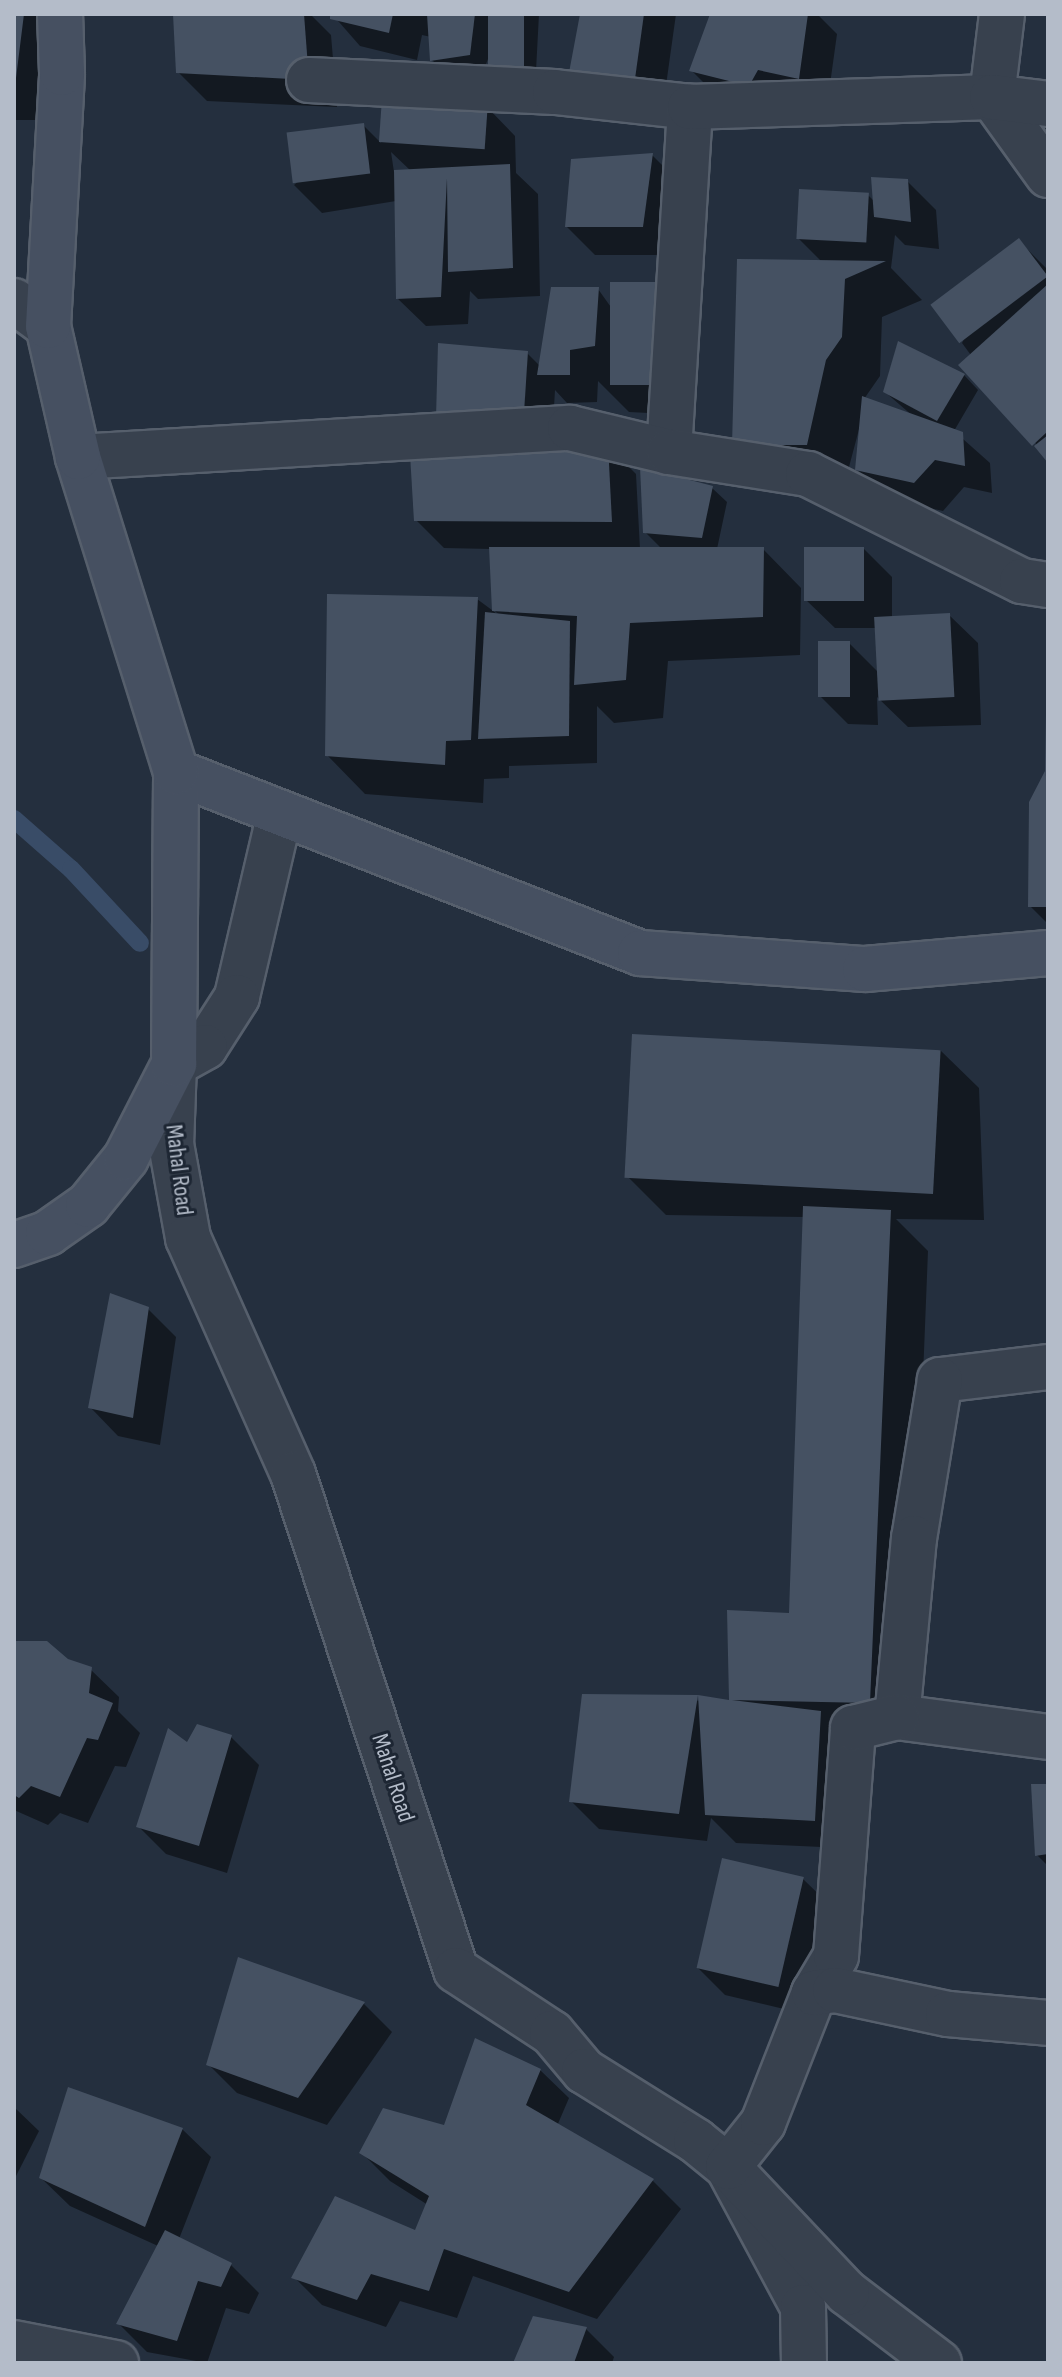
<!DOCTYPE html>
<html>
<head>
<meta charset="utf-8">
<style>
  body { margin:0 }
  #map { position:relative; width:1062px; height:2377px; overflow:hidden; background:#242f3e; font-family:"Sofia Sans Condensed",sans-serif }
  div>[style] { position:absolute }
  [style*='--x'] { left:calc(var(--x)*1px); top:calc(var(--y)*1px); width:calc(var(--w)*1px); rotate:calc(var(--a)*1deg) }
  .shadow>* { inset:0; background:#0007; transform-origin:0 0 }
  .stream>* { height:18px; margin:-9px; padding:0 9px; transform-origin:9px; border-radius:9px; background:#394c67 }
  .building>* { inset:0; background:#455162; transform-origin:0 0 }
  .roads { filter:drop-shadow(2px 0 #565f6c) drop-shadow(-2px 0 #565f6c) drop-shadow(0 2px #565f6c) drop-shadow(0 -2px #565f6c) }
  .street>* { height:44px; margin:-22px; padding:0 22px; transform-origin:22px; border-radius:22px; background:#38414e }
  .secondary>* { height:44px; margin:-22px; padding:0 22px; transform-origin:22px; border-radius:22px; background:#465061 }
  span { translate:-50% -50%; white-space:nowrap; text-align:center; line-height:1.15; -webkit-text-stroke:6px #1d2633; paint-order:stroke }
  .street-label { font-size:24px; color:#b4bcc9 }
  .frame { position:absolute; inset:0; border:16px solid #b4bcc9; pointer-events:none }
</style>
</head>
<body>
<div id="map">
  <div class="shadow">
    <i style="left:14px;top:14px;width:43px;height:106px"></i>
    <i style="clip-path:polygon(175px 14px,310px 14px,331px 35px,337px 107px,207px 101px,178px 72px)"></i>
    <i style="clip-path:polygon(332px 14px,539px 14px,535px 90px,488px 59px,484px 69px,447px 75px,432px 60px,431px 37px,422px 35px,417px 60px,360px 46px)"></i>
    <i style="clip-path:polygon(582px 14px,676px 14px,662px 114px)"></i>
    <i style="clip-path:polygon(713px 14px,817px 14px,837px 34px,827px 106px,720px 99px,692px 71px)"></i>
    <i style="clip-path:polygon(evenodd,384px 100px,487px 107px,515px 136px,516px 173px,538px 194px,540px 296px,478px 299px,470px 291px,468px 324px,426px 326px,397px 298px,396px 201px,322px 213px,294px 185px,363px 125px,381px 143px,384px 100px,391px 152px,411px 171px,394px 172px,391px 152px)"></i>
    <i style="clip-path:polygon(652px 155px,680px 183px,671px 255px,595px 255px,567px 227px)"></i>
    <i style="clip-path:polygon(907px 181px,936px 210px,939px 249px,905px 245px,895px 235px,891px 268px,922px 300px,882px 317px,880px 376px,864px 399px,914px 417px,885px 392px,964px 375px,978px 390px,954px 431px,990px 463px,992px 493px,964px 487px,943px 511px,885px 498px,857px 469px,862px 418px,845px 482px,734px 444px,822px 262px,798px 238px,868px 195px,875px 202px)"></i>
    <i style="clip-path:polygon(1018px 240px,1048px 270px,1048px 460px,962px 343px)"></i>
    <i style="clip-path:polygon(598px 289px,688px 415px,629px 412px,598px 381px,597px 402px,567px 403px,555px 390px,552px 441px,466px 445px,527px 353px,540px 366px)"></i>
    <i style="clip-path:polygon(608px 446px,636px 474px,640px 549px,662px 549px,645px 532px,712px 488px,727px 502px,717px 549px,763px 549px,801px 588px,800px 655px,668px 661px,663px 718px,614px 723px,597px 706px,597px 763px,509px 766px,509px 778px,484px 779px,483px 803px,365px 794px,327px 755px,477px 599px,500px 616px,494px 610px,491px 549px,444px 548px,416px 520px)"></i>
    <i style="clip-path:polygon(864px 549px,892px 577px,892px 617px,949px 615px,978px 643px,981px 725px,908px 727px,877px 697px,878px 725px,848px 724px,820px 696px,849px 643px,878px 672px,876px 628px,835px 628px,806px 600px)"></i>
    <i style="clip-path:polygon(1048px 650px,1048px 924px,1030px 906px,1031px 802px,1047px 771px)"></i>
    <i style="clip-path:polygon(940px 1050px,979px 1088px,984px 1220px,896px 1219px,928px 1251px,912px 1654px,897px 1730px,835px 1729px,843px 1848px,736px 1843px,711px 1818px,707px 1841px,599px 1829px,571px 1801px,584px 1696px,731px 1702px,729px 1612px,791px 1615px,805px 1217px,666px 1215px,628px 1177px)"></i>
    <i style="clip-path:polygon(148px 1309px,176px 1337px,160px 1445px,118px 1436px,90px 1407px)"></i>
    <i style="clip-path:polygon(14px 1644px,90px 1669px,119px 1697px,118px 1711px,140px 1733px,126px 1767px,115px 1766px,88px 1823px,60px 1813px,48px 1825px,14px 1810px)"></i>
    <i style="clip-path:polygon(231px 1737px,259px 1765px,227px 1873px,166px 1854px,138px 1826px,188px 1745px)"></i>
    <i style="clip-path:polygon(1048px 1786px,1048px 1866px,1037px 1855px)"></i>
    <i style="clip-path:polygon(803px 1879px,832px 1907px,805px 2014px,725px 1995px,697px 1967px)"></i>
    <i style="clip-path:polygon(240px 1960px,364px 2004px,392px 2032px,327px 2125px,237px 2093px,209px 2065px)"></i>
    <i style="clip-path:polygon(540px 2070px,569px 2098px,557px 2126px,653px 2181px,681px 2209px,597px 2319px,473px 2276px,457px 2318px,400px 2301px,386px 2327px,322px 2305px,294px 2277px,416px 2233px,428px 2205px,390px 2181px,362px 2153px,445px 2128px)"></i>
    <i style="clip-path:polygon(14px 2107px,39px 2131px,14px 2180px)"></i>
    <i style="clip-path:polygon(182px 2129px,211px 2157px,179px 2239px,231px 2265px,259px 2293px,249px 2314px,226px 2308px,207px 2363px,147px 2352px,119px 2324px,158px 2246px,70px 2206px,41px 2178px)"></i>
    <i style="clip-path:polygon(586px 2329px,614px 2357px,612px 2363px,515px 2363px)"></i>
  </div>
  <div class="stream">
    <i style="--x:14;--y:819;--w:76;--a:41.3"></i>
    <i style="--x:71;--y:869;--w:101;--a:47"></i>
  </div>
  <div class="building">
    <i style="clip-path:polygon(14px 14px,24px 14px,16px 78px,14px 78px)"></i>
    <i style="clip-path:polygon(173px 14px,304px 14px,309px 80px,176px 73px)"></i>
    <i style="clip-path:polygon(330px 14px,393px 14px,389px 33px,330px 19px)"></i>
    <i style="clip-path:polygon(427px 14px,475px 14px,470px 55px,430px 61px)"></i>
    <i style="left:488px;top:14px;width:36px;height:63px"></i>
    <i style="clip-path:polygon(580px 14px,644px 14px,634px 86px,568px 78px)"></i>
    <i style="clip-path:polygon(710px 14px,808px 14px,799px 79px,758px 70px,749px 86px,689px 71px)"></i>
    <i style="left:382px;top:98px;width:106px;height:44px;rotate:4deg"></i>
    <i style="left:364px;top:123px;width:51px;height:78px;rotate:83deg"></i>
    <i style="clip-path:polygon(653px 153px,643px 227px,565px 227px,571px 159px)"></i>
    <i style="clip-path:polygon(510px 164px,513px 268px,448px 272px,447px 178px,441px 297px,396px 299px,394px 170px)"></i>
    <i style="clip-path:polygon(871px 177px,908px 179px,911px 222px,874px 217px)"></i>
    <i style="left:799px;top:189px;width:70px;height:50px;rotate:3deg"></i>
    <i style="left:1019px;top:238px;width:48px;height:111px;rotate:53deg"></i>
    <i style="clip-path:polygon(737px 259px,886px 261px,845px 279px,842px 337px,826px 360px,807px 445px,732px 445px)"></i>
    <i style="left:610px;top:282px;width:59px;height:103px"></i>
    <i style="clip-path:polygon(1048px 284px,1048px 431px,1032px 446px,958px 365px)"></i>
    <i style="clip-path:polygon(551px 287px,599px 287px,595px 346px,570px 350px,570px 375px,537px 375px)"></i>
    <i style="clip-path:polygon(898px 341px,965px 374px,937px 421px,883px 392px)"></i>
    <i style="clip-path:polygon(438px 343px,528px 351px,524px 413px,436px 418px)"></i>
    <i style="clip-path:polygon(862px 396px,963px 432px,965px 466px,935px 460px,914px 483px,855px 470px)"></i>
    <i style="clip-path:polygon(1048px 435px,1048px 463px,1034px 446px)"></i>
    <i style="clip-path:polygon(608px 444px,612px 522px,414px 521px,410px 454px)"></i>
    <i style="clip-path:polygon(640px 467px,713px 486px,702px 538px,643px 533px)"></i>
    <i style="clip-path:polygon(489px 547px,764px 547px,763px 617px,630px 623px,626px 680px,574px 685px,577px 616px,492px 611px)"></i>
    <i style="left:804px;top:547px;width:60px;height:54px"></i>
    <i style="clip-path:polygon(327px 594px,478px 597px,471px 740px,446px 741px,445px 765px,325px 756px)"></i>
    <i style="clip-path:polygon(485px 612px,570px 621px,569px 736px,478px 739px)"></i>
    <i style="left:950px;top:613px;width:84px;height:76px;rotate:87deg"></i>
    <i style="left:818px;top:641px;width:32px;height:56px"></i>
    <i style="clip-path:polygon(1045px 713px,1048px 907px,1028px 907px,1029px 802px,1045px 771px)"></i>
    <i style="left:632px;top:1034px;width:309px;height:144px;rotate:3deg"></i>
    <i style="clip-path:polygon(803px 1206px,891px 1210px,870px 1703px,732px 1700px,821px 1711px,815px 1821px,705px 1815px,698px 1695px,729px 1700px,727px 1610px,789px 1613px)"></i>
    <i style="clip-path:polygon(110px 1293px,149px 1307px,133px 1418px,88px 1408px)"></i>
    <i style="clip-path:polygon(14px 1641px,47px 1641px,68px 1659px,92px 1667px,89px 1693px,113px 1703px,98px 1740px,87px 1738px,60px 1797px,31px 1786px,19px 1798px,14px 1795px)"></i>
    <i style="clip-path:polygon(582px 1694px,698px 1695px,679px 1814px,569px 1802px)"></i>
    <i style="clip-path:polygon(197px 1724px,232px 1735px,199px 1846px,136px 1827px,168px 1728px,187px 1742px)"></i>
    <i style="clip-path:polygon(1031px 1784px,1048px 1784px,1048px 1854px,1035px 1856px)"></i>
    <i style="left:722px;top:1858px;width:84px;height:113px;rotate:13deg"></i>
    <i style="clip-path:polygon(238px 1957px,365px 2002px,298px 2098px,206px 2065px)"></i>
    <i style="clip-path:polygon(475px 2038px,541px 2069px,526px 2105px,654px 2179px,569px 2292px,444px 2249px,429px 2291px,371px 2274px,357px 2300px,291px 2278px,335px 2196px,415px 2230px,429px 2196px,359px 2153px,383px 2108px,444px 2125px)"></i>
    <i style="clip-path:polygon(68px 2087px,183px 2128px,145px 2227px,39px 2178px)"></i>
    <i style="clip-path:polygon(165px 2230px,232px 2263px,221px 2287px,198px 2281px,177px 2341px,116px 2324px)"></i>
    <i style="clip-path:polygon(533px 2316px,587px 2327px,574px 2363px,513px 2363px)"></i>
  </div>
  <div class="roads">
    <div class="street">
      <i style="--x:1002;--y:14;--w:84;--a:96.9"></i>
      <i style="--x:992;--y:97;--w:96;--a:54.3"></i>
      <i style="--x:309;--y:80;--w:246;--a:2.8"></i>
      <i style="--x:555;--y:92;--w:136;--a:6.3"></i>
      <i style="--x:14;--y:301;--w:42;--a:36.3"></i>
      <i style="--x:669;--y:452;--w:346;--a:-86.5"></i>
      <i style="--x:690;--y:107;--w:302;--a:-1.9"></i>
      <i style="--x:992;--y:97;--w:56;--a:7.1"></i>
      <i style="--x:78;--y:457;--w:493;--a:-3.4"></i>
      <i style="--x:570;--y:428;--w:102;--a:13.6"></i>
      <i style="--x:669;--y:452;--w:141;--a:9"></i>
      <i style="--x:808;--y:474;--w:239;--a:26.6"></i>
      <i style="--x:1022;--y:581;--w:26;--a:9"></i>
      <i style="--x:280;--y:813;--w:189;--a:103.2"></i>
      <i style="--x:237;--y:997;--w:59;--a:122.6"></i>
      <i style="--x:205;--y:1047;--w:35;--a:151"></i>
      <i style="--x:174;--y:1064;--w:80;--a:92.1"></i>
      <i style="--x:171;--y:1144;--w:96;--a:79.7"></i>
      <i style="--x:188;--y:1238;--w:258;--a:66"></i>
      <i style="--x:293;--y:1474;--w:522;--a:71.81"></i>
      <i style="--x:456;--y:1970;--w:115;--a:33.3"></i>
      <i style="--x:552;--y:2033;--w:50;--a:49.9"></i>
      <i style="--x:584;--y:2071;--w:132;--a:32"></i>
      <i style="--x:696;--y:2141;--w:41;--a:39.1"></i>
      <i style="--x:728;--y:2167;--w:159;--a:61.8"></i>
      <i style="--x:803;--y:2307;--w:56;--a:89"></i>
      <i style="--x:1048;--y:1367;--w:109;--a:173.1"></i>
      <i style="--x:940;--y:1380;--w:160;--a:99.3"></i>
      <i style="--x:914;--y:1538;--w:180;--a:95.4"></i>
      <i style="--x:897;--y:1717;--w:152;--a:7.5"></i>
      <i style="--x:814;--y:1993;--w:43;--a:-59.3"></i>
      <i style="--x:836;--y:1956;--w:229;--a:-85.7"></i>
      <i style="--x:853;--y:1728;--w:45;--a:-14"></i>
      <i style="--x:14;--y:2343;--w:104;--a:11.1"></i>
      <i style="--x:939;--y:2363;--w:116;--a:-142.7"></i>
      <i style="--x:847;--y:2293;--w:173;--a:-133.4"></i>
      <i style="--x:728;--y:2167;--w:56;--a:-51.5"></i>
      <i style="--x:763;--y:2123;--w:140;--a:-68.6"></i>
      <i style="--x:814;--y:1993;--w:21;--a:-8"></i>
      <i style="--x:835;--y:1990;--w:116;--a:12"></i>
      <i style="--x:948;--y:2014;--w:100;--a:5.1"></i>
    </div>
    <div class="secondary">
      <i style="--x:176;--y:772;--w:498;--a:21.3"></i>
      <i style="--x:640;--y:953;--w:226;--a:4.1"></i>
      <i style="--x:865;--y:969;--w:184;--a:-5"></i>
      <i style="--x:14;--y:1245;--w:36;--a:-19"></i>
      <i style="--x:48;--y:1233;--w:49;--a:-35"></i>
      <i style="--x:88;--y:1205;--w:60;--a:-51"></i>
      <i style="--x:126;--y:1158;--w:106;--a:-62.9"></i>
      <i style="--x:174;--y:1064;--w:292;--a:-89.6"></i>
      <i style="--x:176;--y:772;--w:330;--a:-107.3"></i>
      <i style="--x:78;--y:457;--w:134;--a:-102.9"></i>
      <i style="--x:48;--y:326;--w:253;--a:-86.8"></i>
      <i style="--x:62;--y:73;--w:59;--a:-91.9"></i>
    </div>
  </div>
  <div class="street-label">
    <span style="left:179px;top:1170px;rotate:83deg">Mahal Road</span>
    <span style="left:393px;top:1778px;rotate:72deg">Mahal Road</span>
  </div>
  <div class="frame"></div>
</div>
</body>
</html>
